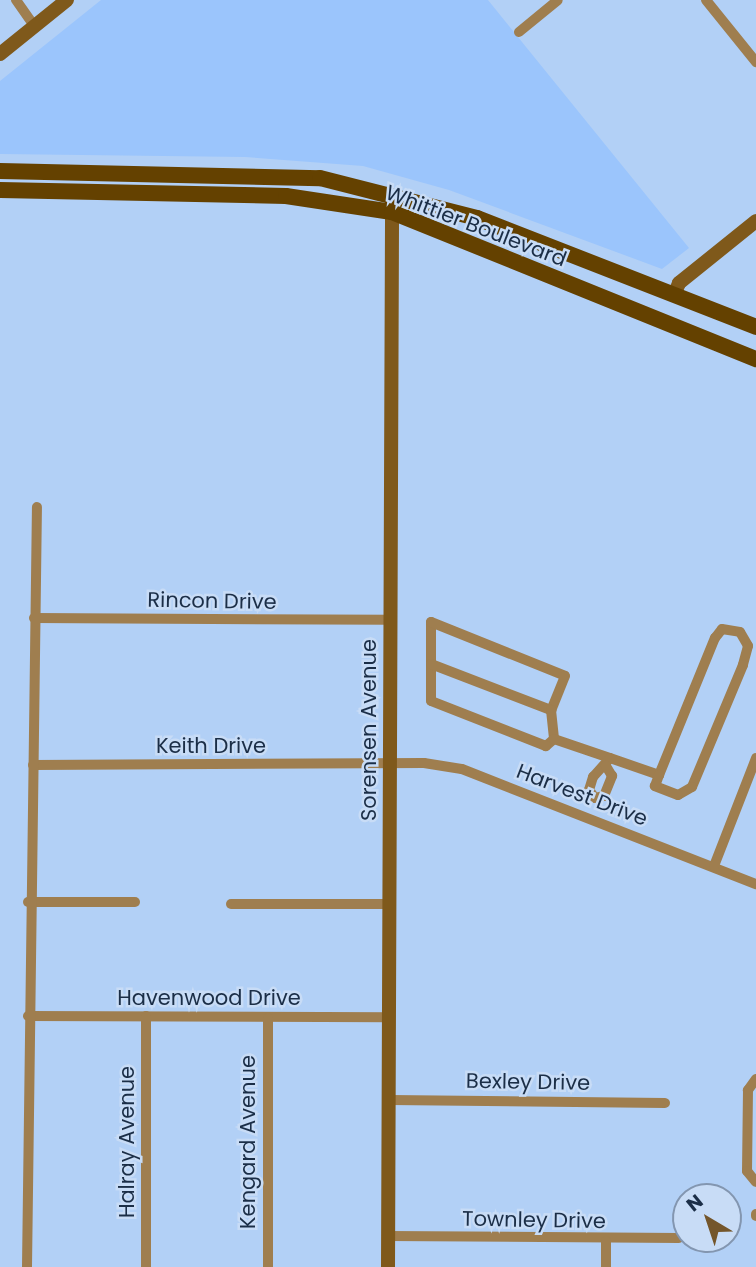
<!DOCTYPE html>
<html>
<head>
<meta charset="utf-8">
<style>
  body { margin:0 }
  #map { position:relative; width:756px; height:1267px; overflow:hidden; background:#b2d0f6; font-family:Poppins,sans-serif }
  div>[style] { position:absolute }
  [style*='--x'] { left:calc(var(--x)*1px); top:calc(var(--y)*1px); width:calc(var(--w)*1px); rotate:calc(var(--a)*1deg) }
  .built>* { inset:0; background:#9bc5fc }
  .street>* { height:10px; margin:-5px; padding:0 5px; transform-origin:5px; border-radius:5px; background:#9f7e4f }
  .secondary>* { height:14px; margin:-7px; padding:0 7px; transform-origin:7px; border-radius:7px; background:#7f591b }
  .primary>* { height:16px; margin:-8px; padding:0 8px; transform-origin:8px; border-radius:8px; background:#644100 }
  span { translate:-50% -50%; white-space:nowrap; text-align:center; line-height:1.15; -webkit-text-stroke:5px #c8dcf6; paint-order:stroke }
  .street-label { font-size:21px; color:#1b2e47 }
  .north { position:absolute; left:672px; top:1183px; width:70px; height:70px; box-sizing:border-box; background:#c8dcf6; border:2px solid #8396b0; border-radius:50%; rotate:321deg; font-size:19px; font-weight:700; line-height:28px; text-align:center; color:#1b2e47 }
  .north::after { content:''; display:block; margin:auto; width:24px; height:32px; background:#74562b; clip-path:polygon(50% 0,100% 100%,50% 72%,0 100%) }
</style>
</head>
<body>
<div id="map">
  <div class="built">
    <i style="clip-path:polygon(101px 0,488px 0,689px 248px,662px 269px,449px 190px,363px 166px,245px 157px,0 154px,0 81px)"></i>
  </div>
  <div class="street">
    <i style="--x:16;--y:0;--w:32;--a:55"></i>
    <i style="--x:706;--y:0;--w:80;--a:51.1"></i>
    <i style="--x:519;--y:32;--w:50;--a:-39.4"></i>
    <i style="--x:34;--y:618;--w:356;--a:0.3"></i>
    <i style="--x:431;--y:664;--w:42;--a:-90"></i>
    <i style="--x:431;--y:622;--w:144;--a:21.9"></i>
    <i style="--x:565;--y:676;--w:37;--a:112"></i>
    <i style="--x:554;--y:739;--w:11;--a:139"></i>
    <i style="--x:546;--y:746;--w:123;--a:-158.6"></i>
    <i style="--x:431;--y:701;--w:37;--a:-90"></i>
    <i style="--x:431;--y:664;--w:129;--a:21"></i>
    <i style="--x:551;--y:710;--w:29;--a:84"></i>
    <i style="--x:554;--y:739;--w:59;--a:18.7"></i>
    <i style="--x:33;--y:765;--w:391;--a:-0.3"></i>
    <i style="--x:424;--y:763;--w:38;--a:9"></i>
    <i style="--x:462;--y:769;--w:316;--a:21.4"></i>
    <i style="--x:595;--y:798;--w:10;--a:-127"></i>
    <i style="--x:589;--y:790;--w:14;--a:-73"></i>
    <i style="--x:593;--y:777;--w:25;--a:-48"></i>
    <i style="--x:610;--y:758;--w:52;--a:19.1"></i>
    <i style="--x:659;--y:775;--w:148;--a:-67.8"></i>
    <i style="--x:715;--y:638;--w:11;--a:-52"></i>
    <i style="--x:722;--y:629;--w:18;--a:9"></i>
    <i style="--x:740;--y:632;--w:16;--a:60"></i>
    <i style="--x:748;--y:646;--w:20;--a:105"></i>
    <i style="--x:743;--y:665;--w:132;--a:112.7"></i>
    <i style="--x:692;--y:787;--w:16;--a:150"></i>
    <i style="--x:678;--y:795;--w:25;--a:-159"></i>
    <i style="--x:655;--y:786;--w:12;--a:-70"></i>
    <i style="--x:595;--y:798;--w:9;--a:-13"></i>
    <i style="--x:604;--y:796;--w:22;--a:-68"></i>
    <i style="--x:612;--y:776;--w:12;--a:-121"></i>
    <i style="--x:714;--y:866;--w:116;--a:-68.7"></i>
    <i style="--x:28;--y:902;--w:107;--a:0"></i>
    <i style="--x:231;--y:904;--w:160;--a:0"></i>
    <i style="--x:28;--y:1016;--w:362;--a:0.2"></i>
    <i style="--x:146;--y:1016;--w:251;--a:90"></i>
    <i style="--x:268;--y:1018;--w:249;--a:90"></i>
    <i style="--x:756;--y:1079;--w:14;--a:126"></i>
    <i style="--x:748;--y:1090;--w:81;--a:90.7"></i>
    <i style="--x:747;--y:1171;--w:14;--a:51"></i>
    <i style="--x:390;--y:1100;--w:275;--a:0.6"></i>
    <i style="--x:756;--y:1214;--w:2;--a:90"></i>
    <i style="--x:388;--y:1236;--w:291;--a:0.4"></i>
    <i style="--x:27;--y:1267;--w:760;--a:-89.25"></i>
    <i style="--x:606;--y:1267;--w:26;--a:-90"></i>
  </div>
  <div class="secondary">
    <i style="--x:0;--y:54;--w:86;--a:-38.9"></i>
    <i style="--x:674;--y:295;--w:13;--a:-67"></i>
    <i style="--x:679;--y:283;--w:99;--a:-38.8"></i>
    <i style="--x:388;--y:1267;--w:1065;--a:-89.78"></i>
  </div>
  <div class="primary">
    <i style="--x:0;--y:171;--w:320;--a:1.3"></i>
    <i style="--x:320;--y:178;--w:162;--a:14.3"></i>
    <i style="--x:477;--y:218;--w:300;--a:21.3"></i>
    <i style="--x:0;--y:190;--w:286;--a:1.2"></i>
    <i style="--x:286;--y:196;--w:107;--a:8.6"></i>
    <i style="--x:392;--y:212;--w:393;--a:22"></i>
  </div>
  <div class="street-label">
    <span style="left:476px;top:226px;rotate:21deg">Whittier Boulevard</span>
    <span style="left:212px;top:601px;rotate:1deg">Rincon Drive</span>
    <span style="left:369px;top:730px;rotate:-90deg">Sorensen Avenue</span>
    <span style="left:211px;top:746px">Keith Drive</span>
    <span style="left:582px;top:795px;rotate:21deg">Harvest Drive</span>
    <span style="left:209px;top:998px">Havenwood Drive</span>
    <span style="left:528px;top:1082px;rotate:1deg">Bexley Drive</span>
    <span style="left:127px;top:1142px;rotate:-90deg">Halray Avenue</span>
    <span style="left:248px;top:1142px;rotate:-90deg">Kengard Avenue</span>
    <span style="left:534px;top:1220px;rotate:1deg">Townley Drive</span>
  </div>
  <div class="north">N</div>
</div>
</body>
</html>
